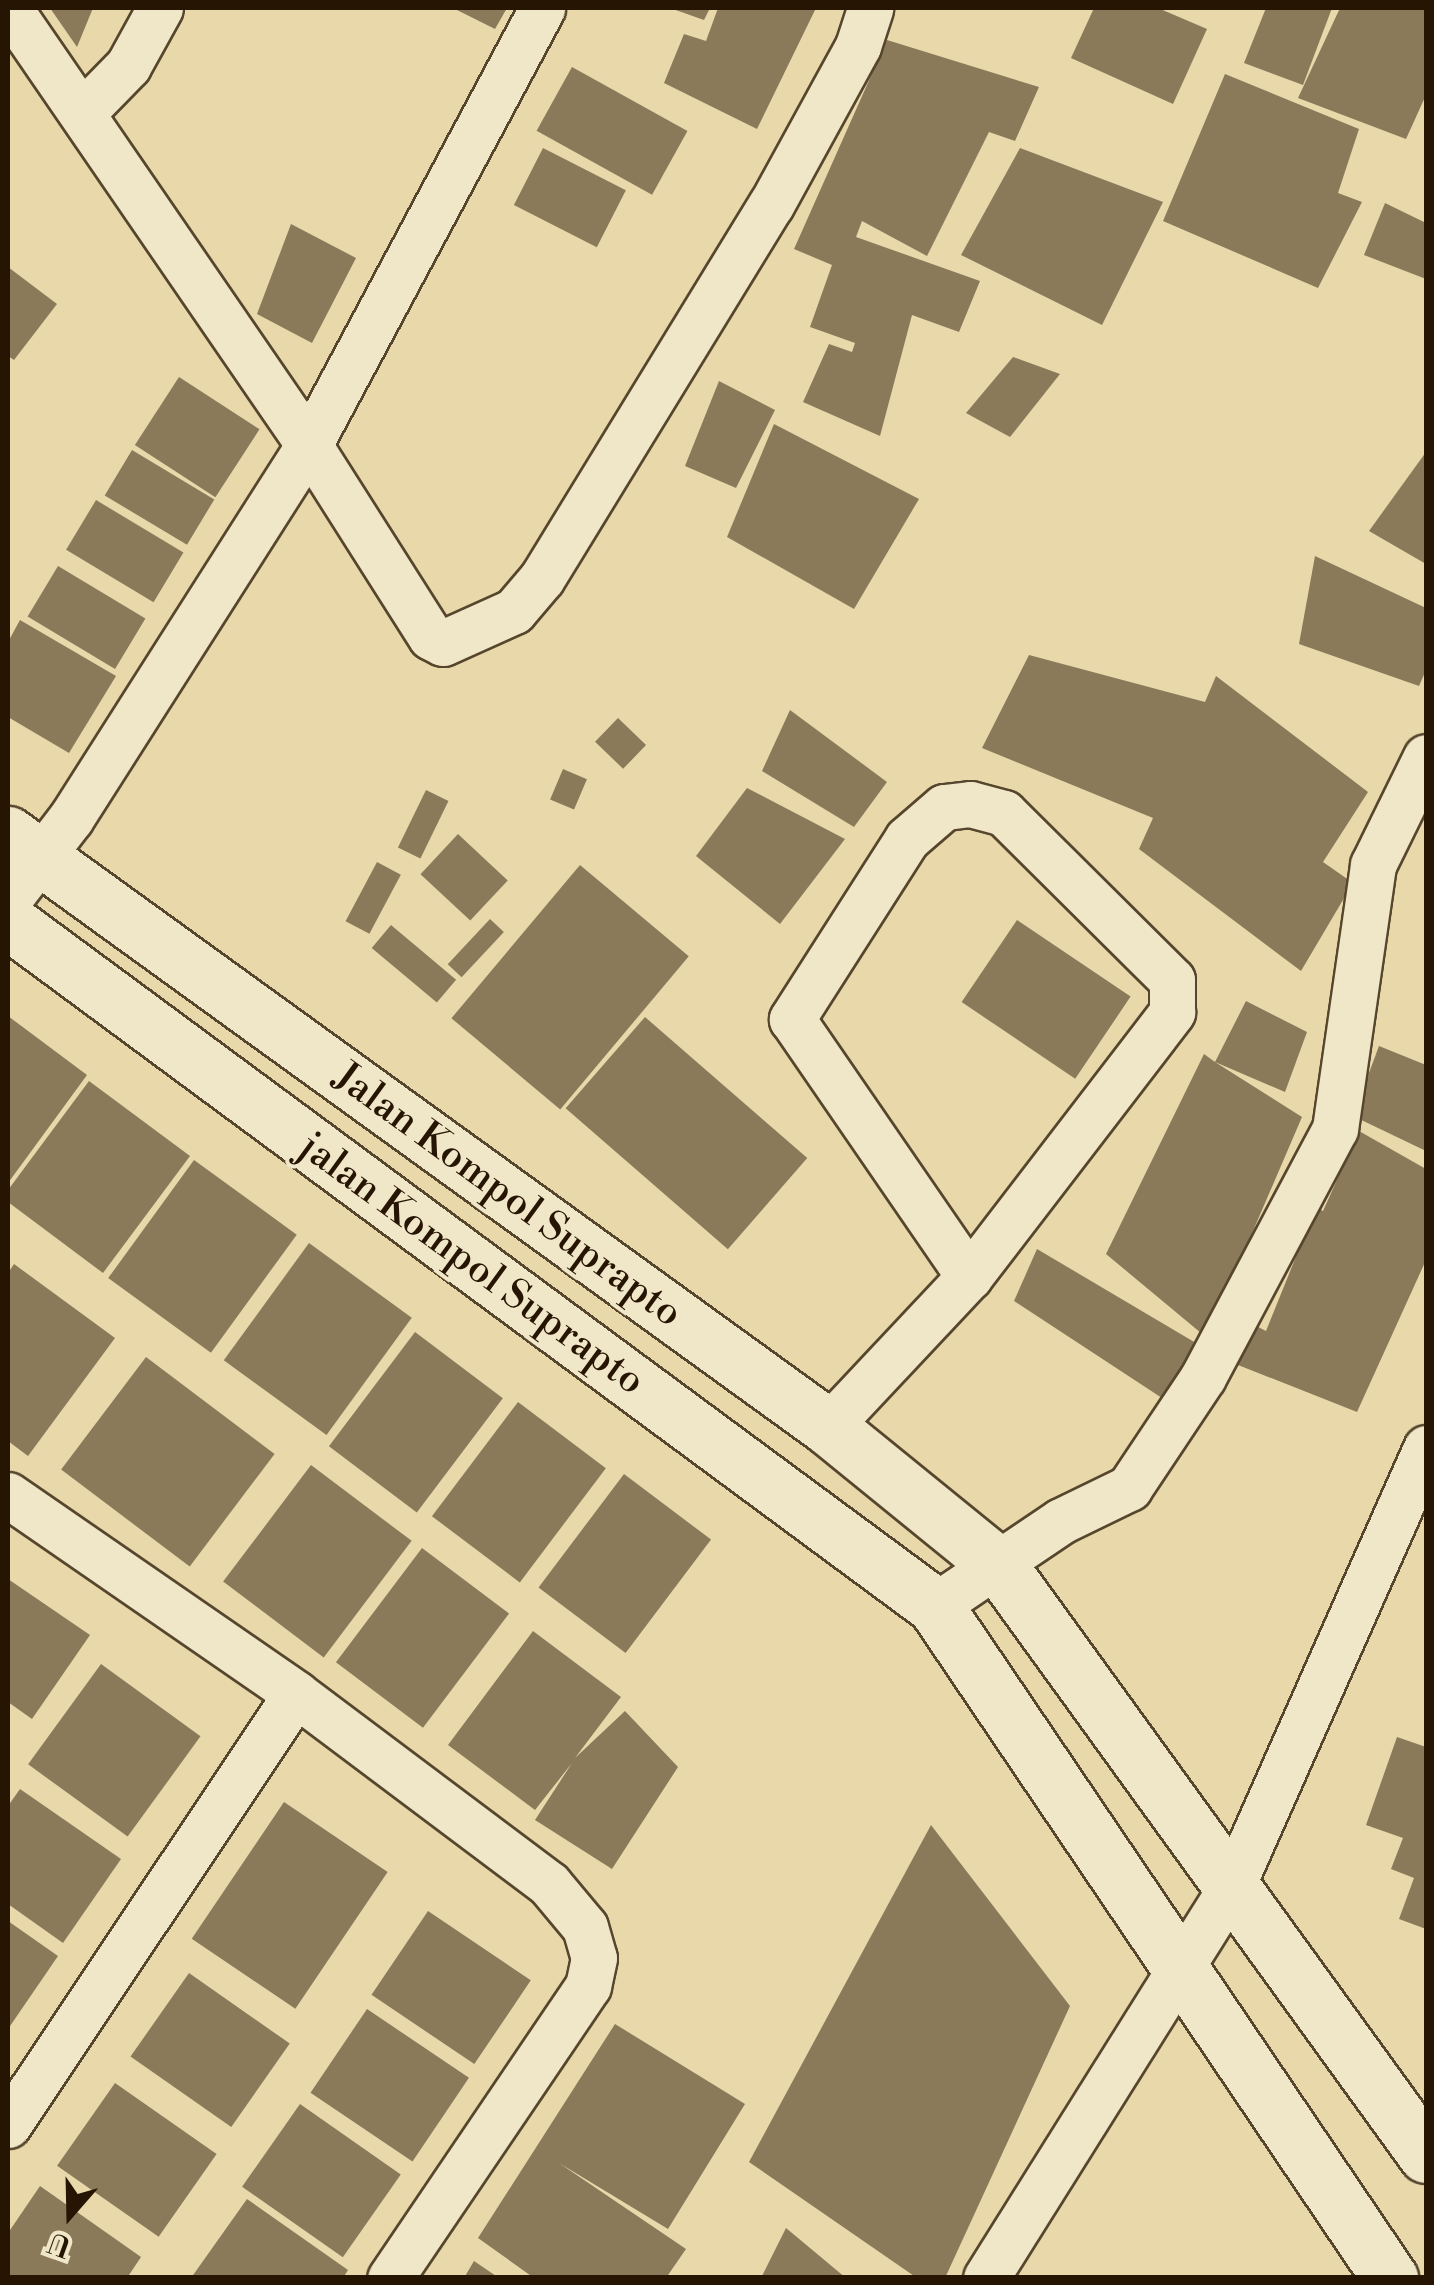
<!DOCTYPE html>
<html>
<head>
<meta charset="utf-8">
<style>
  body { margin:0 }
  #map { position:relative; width:1434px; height:2285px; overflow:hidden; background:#e8d8aa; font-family:"Libre Bodoni",serif }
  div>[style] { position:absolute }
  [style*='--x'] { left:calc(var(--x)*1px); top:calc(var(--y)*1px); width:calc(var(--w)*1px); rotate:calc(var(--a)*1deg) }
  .building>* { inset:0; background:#8b7a5a; transform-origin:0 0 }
  .roads { filter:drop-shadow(2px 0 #56462d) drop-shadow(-2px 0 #56462d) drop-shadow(0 2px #56462d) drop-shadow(0 -2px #56462d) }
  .street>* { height:45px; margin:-22.5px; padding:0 22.5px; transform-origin:22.5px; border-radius:22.5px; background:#f0e6c8 }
  .secondary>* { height:55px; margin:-27.5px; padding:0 27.5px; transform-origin:27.5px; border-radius:27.5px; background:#f0e6c8 }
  span { translate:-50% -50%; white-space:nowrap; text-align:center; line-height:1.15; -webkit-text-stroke:8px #f0e6c8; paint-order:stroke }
  .street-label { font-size:40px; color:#261503 }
  .frame { position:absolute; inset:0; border:10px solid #261503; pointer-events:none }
  .north { position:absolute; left:20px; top:2165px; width:100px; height:100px; -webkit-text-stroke:8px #f0e6c8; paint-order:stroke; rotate:200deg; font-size:28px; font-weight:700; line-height:40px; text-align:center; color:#261503 }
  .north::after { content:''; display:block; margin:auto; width:35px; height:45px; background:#261503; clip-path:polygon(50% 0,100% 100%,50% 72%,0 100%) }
</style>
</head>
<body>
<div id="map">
  <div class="building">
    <i style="clip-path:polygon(50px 8px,93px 8px,77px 47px)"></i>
    <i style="clip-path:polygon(453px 8px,507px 8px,495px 29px)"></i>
    <i style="clip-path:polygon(670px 8px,710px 8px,704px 20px)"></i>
    <i style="clip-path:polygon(718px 8px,816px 8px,757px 129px,664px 83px,684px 34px,706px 41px)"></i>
    <i style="clip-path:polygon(1094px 8px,1158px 8px,1207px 29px,1173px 104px,1071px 58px)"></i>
    <i style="clip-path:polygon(1266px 8px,1332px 8px,1303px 85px,1244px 63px)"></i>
    <i style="clip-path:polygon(1340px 8px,1426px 8px,1426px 95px,1406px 139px,1298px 98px)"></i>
    <i style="clip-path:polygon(887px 40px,1039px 87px,1015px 141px,989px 132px,927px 256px,862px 221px,856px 237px,980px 281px,959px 332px,912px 315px,880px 436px,803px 402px,829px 344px,852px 352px,855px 343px,810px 327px,832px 265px,794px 249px)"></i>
    <i style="left:572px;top:67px;width:132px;height:73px;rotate:29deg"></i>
    <i style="clip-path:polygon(1225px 74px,1359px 129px,1338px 193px,1362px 202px,1318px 288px,1163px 221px)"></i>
    <i style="left:543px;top:148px;width:93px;height:64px;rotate:27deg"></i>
    <i style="clip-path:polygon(1020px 148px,1163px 202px,1102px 325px,961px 255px)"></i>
    <i style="clip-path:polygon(1385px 203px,1426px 223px,1426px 279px,1364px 255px)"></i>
    <i style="clip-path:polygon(291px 224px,356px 258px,312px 343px,257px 314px)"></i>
    <i style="clip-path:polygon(8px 267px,57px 304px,14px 360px,8px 356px)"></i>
    <i style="clip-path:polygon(1013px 357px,1060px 374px,1010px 437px,966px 413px)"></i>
    <i style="left:179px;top:377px;width:96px;height:81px;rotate:33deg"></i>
    <i style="clip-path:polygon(719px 381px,775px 410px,736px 488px,685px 466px)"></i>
    <i style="clip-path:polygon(774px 424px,919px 499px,854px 609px,727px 537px)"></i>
    <i style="left:132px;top:450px;width:96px;height:53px;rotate:31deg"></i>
    <i style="clip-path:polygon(1426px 452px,1426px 564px,1369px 531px)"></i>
    <i style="left:96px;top:500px;width:102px;height:58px;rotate:31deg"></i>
    <i style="clip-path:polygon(1315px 556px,1426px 608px,1426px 670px,1419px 686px,1299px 644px)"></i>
    <i style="left:58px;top:566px;width:102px;height:59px;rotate:31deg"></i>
    <i style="clip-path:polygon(20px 620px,116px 676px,69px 753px,8px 717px,8px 642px)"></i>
    <i style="clip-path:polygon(1029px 655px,1205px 702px,1216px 676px,1368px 792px,1323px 862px,1353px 883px,1301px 971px,1139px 849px,1153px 818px,982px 748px)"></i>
    <i style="clip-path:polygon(790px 710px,887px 782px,854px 827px,762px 771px)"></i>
    <i style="left:618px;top:718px;width:39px;height:33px;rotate:44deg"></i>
    <i style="left:563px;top:769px;width:26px;height:33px;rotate:23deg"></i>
    <i style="clip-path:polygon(747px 788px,845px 839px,780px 924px,696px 856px)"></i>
    <i style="left:426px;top:790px;width:25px;height:64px;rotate:26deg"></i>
    <i style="left:458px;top:834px;width:68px;height:55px;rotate:43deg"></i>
    <i style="left:377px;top:862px;width:27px;height:67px;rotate:28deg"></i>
    <i style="left:580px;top:865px;width:142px;height:200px;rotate:40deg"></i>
    <i style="left:490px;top:919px;width:19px;height:62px;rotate:43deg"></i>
    <i style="left:1017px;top:920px;width:137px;height:99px;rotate:34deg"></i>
    <i style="left:391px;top:925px;width:85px;height:30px;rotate:40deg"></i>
    <i style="clip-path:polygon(1246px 1001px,1307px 1032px,1285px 1092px,1215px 1062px,1302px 1117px,1207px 1338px,1106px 1254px,1204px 1054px,1215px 1062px)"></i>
    <i style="clip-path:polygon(8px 1016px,87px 1075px,8px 1183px)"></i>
    <i style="left:645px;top:1017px;width:215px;height:121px;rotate:41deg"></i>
    <i style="clip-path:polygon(1379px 1046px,1426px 1065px,1426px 1151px,1353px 1116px)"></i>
    <i style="clip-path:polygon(89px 1081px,190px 1156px,103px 1273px,8px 1202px,8px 1190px)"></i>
    <i style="clip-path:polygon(1359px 1131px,1426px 1169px,1426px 1260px,1357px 1412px,1223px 1359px,1237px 1316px,1266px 1331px,1316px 1207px,1323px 1211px)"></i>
    <i style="left:194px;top:1160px;width:127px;height:146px;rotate:36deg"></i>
    <i style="left:309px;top:1243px;width:127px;height:145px;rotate:36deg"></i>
    <i style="clip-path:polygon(1037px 1249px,1201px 1346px,1162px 1398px,1014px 1301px)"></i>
    <i style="clip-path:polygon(14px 1264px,115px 1338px,28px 1456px,8px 1441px,8px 1273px)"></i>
    <i style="left:415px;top:1332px;width:110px;height:143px;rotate:37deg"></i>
    <i style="left:146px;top:1357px;width:161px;height:141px;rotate:37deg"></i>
    <i style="left:518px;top:1402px;width:110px;height:143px;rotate:37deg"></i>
    <i style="left:311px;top:1465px;width:126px;height:146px;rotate:37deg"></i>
    <i style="left:624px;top:1474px;width:109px;height:142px;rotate:37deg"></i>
    <i style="left:422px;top:1548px;width:109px;height:143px;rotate:37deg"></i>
    <i style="clip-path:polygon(8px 1579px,90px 1635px,32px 1719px,8px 1702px)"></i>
    <i style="clip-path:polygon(533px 1631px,621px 1697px,575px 1758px,625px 1711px,678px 1767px,612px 1869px,535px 1820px,572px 1763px,535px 1810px,448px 1745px)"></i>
    <i style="left:101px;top:1664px;width:123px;height:124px;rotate:36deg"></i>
    <i style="clip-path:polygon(1397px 1737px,1426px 1747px,1426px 1929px,1399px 1919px,1414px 1878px,1391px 1869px,1403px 1838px,1366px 1825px)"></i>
    <i style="clip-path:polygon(20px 1789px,121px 1859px,63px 1943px,8px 1904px,8px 1806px)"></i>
    <i style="left:284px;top:1802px;width:125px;height:165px;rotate:34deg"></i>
    <i style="clip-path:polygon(931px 1825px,1070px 2006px,945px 2278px,917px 2278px,749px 2162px)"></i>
    <i style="left:428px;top:1911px;width:124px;height:101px;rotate:34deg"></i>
    <i style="clip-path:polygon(8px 1921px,58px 1956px,8px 2029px)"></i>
    <i style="left:189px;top:1973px;width:123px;height:102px;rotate:35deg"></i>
    <i style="left:367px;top:2009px;width:123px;height:101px;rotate:34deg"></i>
    <i style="clip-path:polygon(615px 2024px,745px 2104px,668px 2229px,559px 2163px,686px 2249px,666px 2278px,534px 2278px,478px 2238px)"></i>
    <i style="left:115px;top:2083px;width:124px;height:101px;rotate:35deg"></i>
    <i style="left:300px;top:2104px;width:123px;height:101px;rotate:35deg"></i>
    <i style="clip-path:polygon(40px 2186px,141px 2257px,127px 2278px,8px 2278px,8px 2233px)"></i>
    <i style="clip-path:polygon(247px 2199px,348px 2270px,343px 2278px,191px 2278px)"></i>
    <i style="clip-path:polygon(786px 2228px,846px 2278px,761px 2278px)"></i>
    <i style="clip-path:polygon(474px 2261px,499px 2278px,464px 2278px)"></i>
  </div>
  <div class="roads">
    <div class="street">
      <i style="--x:9;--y:8;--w:530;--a:55.53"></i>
      <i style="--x:309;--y:445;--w:227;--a:57.6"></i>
      <i style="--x:431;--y:637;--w:13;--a:27"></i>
      <i style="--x:443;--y:643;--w:78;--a:-24.3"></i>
      <i style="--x:514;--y:611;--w:43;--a:-49.7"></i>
      <i style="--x:542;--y:578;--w:438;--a:-58.5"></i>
      <i style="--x:771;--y:205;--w:181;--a:-61.3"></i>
      <i style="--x:858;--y:46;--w:40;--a:-72"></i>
      <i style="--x:82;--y:113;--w:66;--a:-45.6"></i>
      <i style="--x:128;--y:66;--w:66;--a:-61.1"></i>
      <i style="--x:8;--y:900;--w:103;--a:-52.5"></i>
      <i style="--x:71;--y:818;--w:442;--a:-57.5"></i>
      <i style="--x:309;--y:445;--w:495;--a:-61.9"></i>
      <i style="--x:828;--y:1427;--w:206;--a:-46.8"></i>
      <i style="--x:969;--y:1277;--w:334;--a:-52.5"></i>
      <i style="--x:1172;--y:1012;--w:32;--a:-90"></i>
      <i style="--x:1172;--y:980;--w:237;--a:-135.2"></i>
      <i style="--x:1004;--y:813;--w:35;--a:-165"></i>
      <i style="--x:970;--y:804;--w:26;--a:173"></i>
      <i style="--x:944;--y:807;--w:49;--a:139.1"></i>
      <i style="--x:907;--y:839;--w:214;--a:122.6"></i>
      <i style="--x:792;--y:1019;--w:313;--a:55.5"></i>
      <i style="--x:8;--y:1495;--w:350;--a:34.6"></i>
      <i style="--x:296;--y:1694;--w:316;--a:36.9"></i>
      <i style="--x:549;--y:1884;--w:56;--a:50.1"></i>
      <i style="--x:585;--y:1927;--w:32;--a:74"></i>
      <i style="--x:594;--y:1958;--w:29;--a:102"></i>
      <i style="--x:588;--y:1986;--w:353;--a:124.1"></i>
      <i style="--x:935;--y:1606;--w:152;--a:-34"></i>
      <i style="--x:1061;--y:1521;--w:76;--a:-25.9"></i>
      <i style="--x:1129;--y:1488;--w:133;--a:-56.3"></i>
      <i style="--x:1203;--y:1377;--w:281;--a:-62"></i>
      <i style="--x:1335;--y:1129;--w:267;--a:-81.8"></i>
      <i style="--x:1373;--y:865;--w:120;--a:-63.9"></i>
      <i style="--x:8;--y:2125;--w:518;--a:-56.25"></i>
      <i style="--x:986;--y:2278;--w:463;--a:-57.9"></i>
      <i style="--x:1232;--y:1886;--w:479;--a:-66.1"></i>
    </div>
    <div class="secondary">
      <i style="--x:8;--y:834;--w:1012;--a:35.87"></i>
      <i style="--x:828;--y:1427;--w:222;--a:39.1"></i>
      <i style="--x:1000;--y:1567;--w:726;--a:54.08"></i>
      <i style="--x:8;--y:921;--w:1153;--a:36.46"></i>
      <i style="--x:935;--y:1606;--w:812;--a:55.9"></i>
    </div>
  </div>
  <div class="street-label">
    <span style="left:508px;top:1195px;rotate:36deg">Jalan Kompol Suprapto</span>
    <span style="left:472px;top:1264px;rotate:36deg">jalan Kompol Suprapto</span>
  </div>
  <div class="frame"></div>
  <div class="north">U</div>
</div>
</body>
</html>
